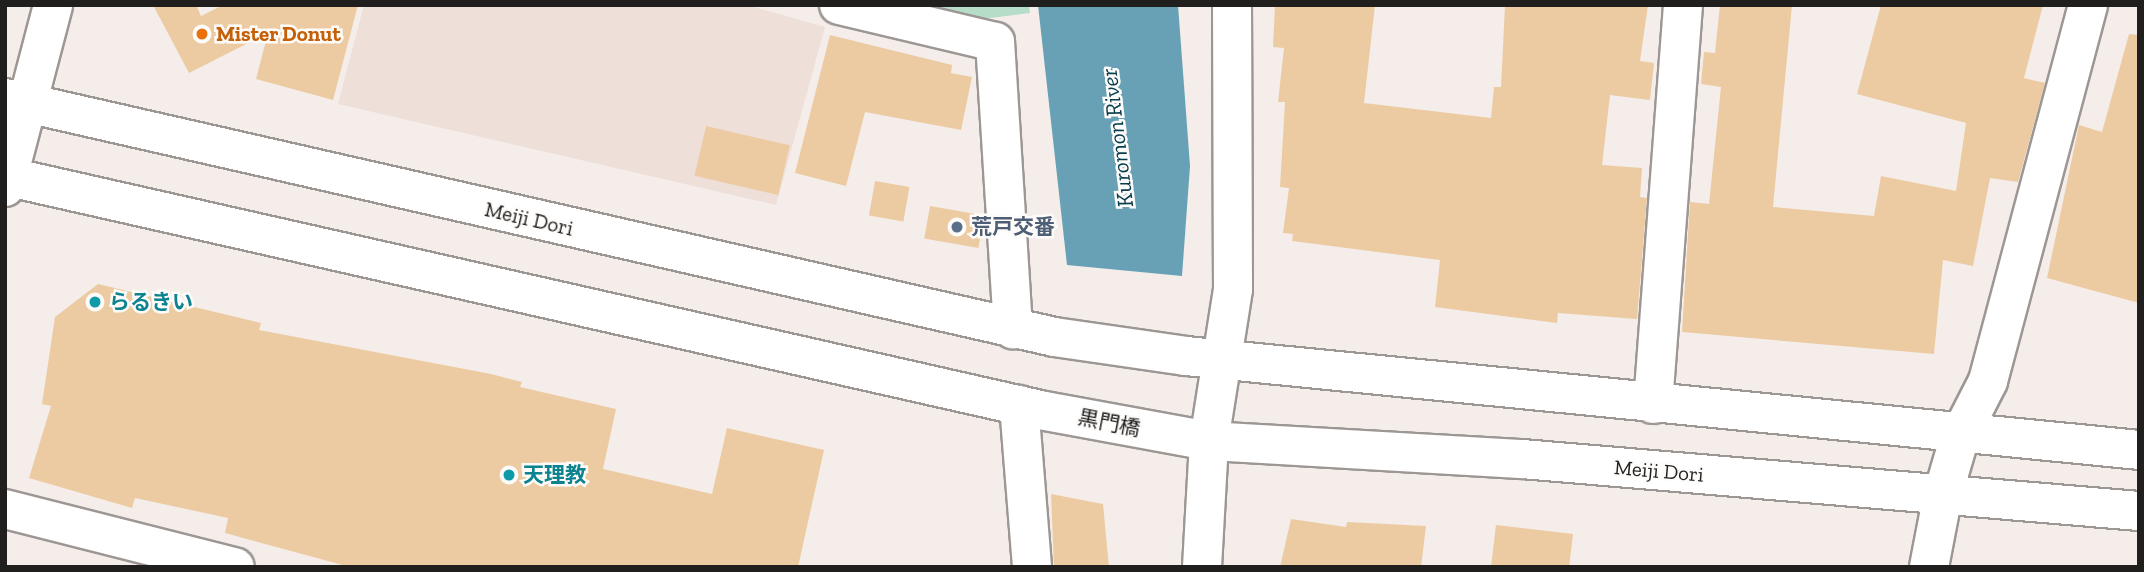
<!DOCTYPE html>
<html>
<head>
<meta charset="utf-8">
<style>
  body { margin:0 }
  #map { position:relative; width:2144px; height:572px; overflow:hidden; background:#f4edea; font-family:"Zilla Slab","Noto Sans JP",serif }
  div>[style] { position:absolute }
  [style*='--x'] { left:calc(var(--x)*1px); top:calc(var(--y)*1px); width:calc(var(--w)*1px); rotate:calc(var(--a)*1deg) }
  .built>* { inset:0; background:#eedfd9 }
  .green>* { inset:0; background:#b6ddc8 }
  .water>* { inset:0; background:#68a1b5 }
  .building>* { inset:0; background:#eccba2; transform-origin:0 0 }
  .roads { filter:drop-shadow(2px 0 #9d9794) drop-shadow(-2px 0 #9d9794) drop-shadow(0 2px #9d9794) drop-shadow(0 -2px #9d9794) }
  .minor>* { height:38px; margin:-19px; padding:0 19px; transform-origin:19px; border-radius:19px; background:#fff }
  .tertiary>* { height:38px; margin:-19px; padding:0 19px; transform-origin:19px; border-radius:19px; background:#fff }
  .secondary>* { height:38px; margin:-19px; padding:0 19px; transform-origin:19px; border-radius:19px; background:#fff }
  .dots>* { width:19px; height:19px; translate:-50% -50%; box-sizing:border-box; border:4px solid #fefcfa; border-radius:50% }
  span { translate:-50% -50%; white-space:nowrap; text-align:center; line-height:1.15; -webkit-text-stroke:5px #fefcfa; paint-order:stroke }
  .food-label { font-size:21px; color:#c56008; font-weight:700 }
  .left { translate:0 -50%; text-align:left }
  .street-label { font-size:21px; color:#211f1e }
  .service-label { font-size:21px; color:#4e5e75; font-weight:700 }
  .culture-label { font-size:21px; color:#0d838f; font-weight:700 }
  .water-label { font-size:23px; color:#073d4c; font-style:italic }
  .frame { position:absolute; inset:0; border:7px solid #211f1e; pointer-events:none }
</style>
</head>
<body>
<div id="map">
  <div class="built">
    <i style="clip-path:polygon(364px 5px,747px 5px,825px 27px,776px 205px,338px 104px)"></i>
  </div>
  <div class="green">
    <i style="clip-path:polygon(924px 5px,1029px 5px,1030px 13px,983px 19px)"></i>
  </div>
  <div class="water">
    <i style="clip-path:polygon(1038px 5px,1178px 5px,1190px 166px,1182px 276px,1067px 265px)"></i>
  </div>
  <div class="building">
    <i style="clip-path:polygon(153px 5px,196px 5px,201px 16px,223px 5px,358px 5px,333px 100px,256px 79px,268px 33px,189px 73px)"></i>
    <i style="clip-path:polygon(1275px 5px,1375px 5px,1364px 103px,1491px 118px,1494px 87px,1501px 87px,1505px 5px,1648px 5px,1640px 61px,1654px 63px,1650px 100px,1610px 95px,1602px 165px,1642px 168px,1640px 197px,1647px 198px,1637px 319px,1558px 313px,1557px 323px,1435px 307px,1440px 260px,1292px 241px,1293px 234px,1283px 233px,1289px 188px,1280px 187px,1285px 102px,1278px 102px,1284px 48px,1273px 47px)"></i>
    <i style="clip-path:polygon(1720px 5px,1792px 5px,1773px 207px,1874px 216px,1881px 176px,1956px 191px,1966px 123px,1857px 94px,1881px 5px,2043px 5px,2024px 78px,2045px 83px,2018px 182px,1990px 178px,1973px 266px,1943px 260px,1934px 354px,1682px 332px,1690px 202px,1709px 204px,1721px 87px,1701px 84px,1704px 52px,1715px 53px)"></i>
    <i style="clip-path:polygon(2129px 34px,2139px 35px,2139px 303px,2047px 278px,2079px 125px,2102px 132px)"></i>
    <i style="clip-path:polygon(830px 35px,952px 65px,951px 73px,972px 77px,961px 130px,865px 112px,846px 186px,795px 173px)"></i>
    <i style="left:706px;top:126px;width:86px;height:51px;rotate:13deg"></i>
    <i style="left:875px;top:181px;width:35px;height:35px;rotate:10deg"></i>
    <i style="left:930px;top:206px;width:55px;height:33px;rotate:10deg"></i>
    <i style="clip-path:polygon(98px 284px,261px 323px,259px 330px,491px 374px,522px 382px,520px 387px,616px 409px,603px 469px,712px 494px,727px 428px,824px 450px,798px 567px,350px 567px,225px 533px,228px 518px,135px 498px,132px 508px,29px 478px,51px 406px,42px 404px,55px 317px)"></i>
    <i style="clip-path:polygon(1051px 494px,1103px 504px,1109px 567px,1054px 567px)"></i>
    <i style="clip-path:polygon(1291px 519px,1346px 527px,1347px 522px,1426px 526px,1421px 567px,1280px 567px)"></i>
    <i style="clip-path:polygon(1496px 525px,1573px 534px,1569px 567px,1491px 567px)"></i>
  </div>
  <div class="roads">
    <div class="minor">
      <i style="--x:839;--y:5;--w:160;--a:13.3"></i>
      <i style="--x:995;--y:42;--w:288;--a:86.4"></i>
      <i style="--x:1653;--y:404;--w:400;--a:-85.7"></i>
      <i style="--x:1019;--y:405;--w:163;--a:85.4"></i>
      <i style="--x:5;--y:509;--w:237;--a:14.2"></i>
      <i style="--x:1929;--y:567;--w:74;--a:-79.1"></i>
      <i style="--x:1943;--y:494;--w:60;--a:-73.7"></i>
      <i style="--x:1960;--y:436;--w:62;--a:-63"></i>
      <i style="--x:1988;--y:381;--w:389;--a:-75.1"></i>
    </div>
    <div class="tertiary">
      <i style="--x:5;--y:98;--w:1076;--a:12.83"></i>
      <i style="--x:1054;--y:337;--w:133;--a:8.2"></i>
      <i style="--x:1186;--y:356;--w:958;--a:5.63"></i>
      <i style="--x:5;--y:176;--w:1061;--a:12.74"></i>
      <i style="--x:1040;--y:410;--w:172;--a:10.4"></i>
      <i style="--x:1209;--y:441;--w:314;--a:3.3"></i>
      <i style="--x:1522;--y:459;--w:619;--a:4.82"></i>
      <i style="--x:8;--y:177;--w:178;--a:-75.3"></i>
      <i style="--x:1202;--y:567;--w:126;--a:-86.8"></i>
      <i style="--x:1209;--y:441;--w:154;--a:-81"></i>
      <i style="--x:1233;--y:289;--w:284;--a:-90.2"></i>
    </div>
    <div class="secondary">
      <i style="--x:5;--y:187;--w:10;--a:-73"></i>
    </div>
  </div>
  <div class="dots">
    <i style="left:202px;top:34px;background:#e8710a"></i>
    <i style="left:957px;top:227px;background:#5c6f8a"></i>
    <i style="left:95px;top:302px;background:#0f9aa8"></i>
    <i style="left:509px;top:475px;background:#0f9aa8"></i>
  </div>
  <div class="food-label">
    <span class="left" style="left:216px;top:34px">Mister Donut</span>
  </div>
  <div class="street-label">
    <span style="left:529px;top:219px;rotate:13deg">Meiji Dori</span>
    <span style="left:1109px;top:423px;rotate:11deg">黒門橋</span>
    <span style="left:1659px;top:471px;rotate:5deg">Meiji Dori</span>
  </div>
  <div class="service-label">
    <span class="left" style="left:971px;top:227px">荒戸交番</span>
  </div>
  <div class="culture-label">
    <span class="left" style="left:109px;top:302px">らるきい</span>
    <span class="left" style="left:523px;top:475px">天理教</span>
  </div>
  <div class="water-label">
    <span style="left:1117px;top:138px;rotate:-97deg">Kuromon River</span>
  </div>
  <div class="frame"></div>
</div>
</body>
</html>
